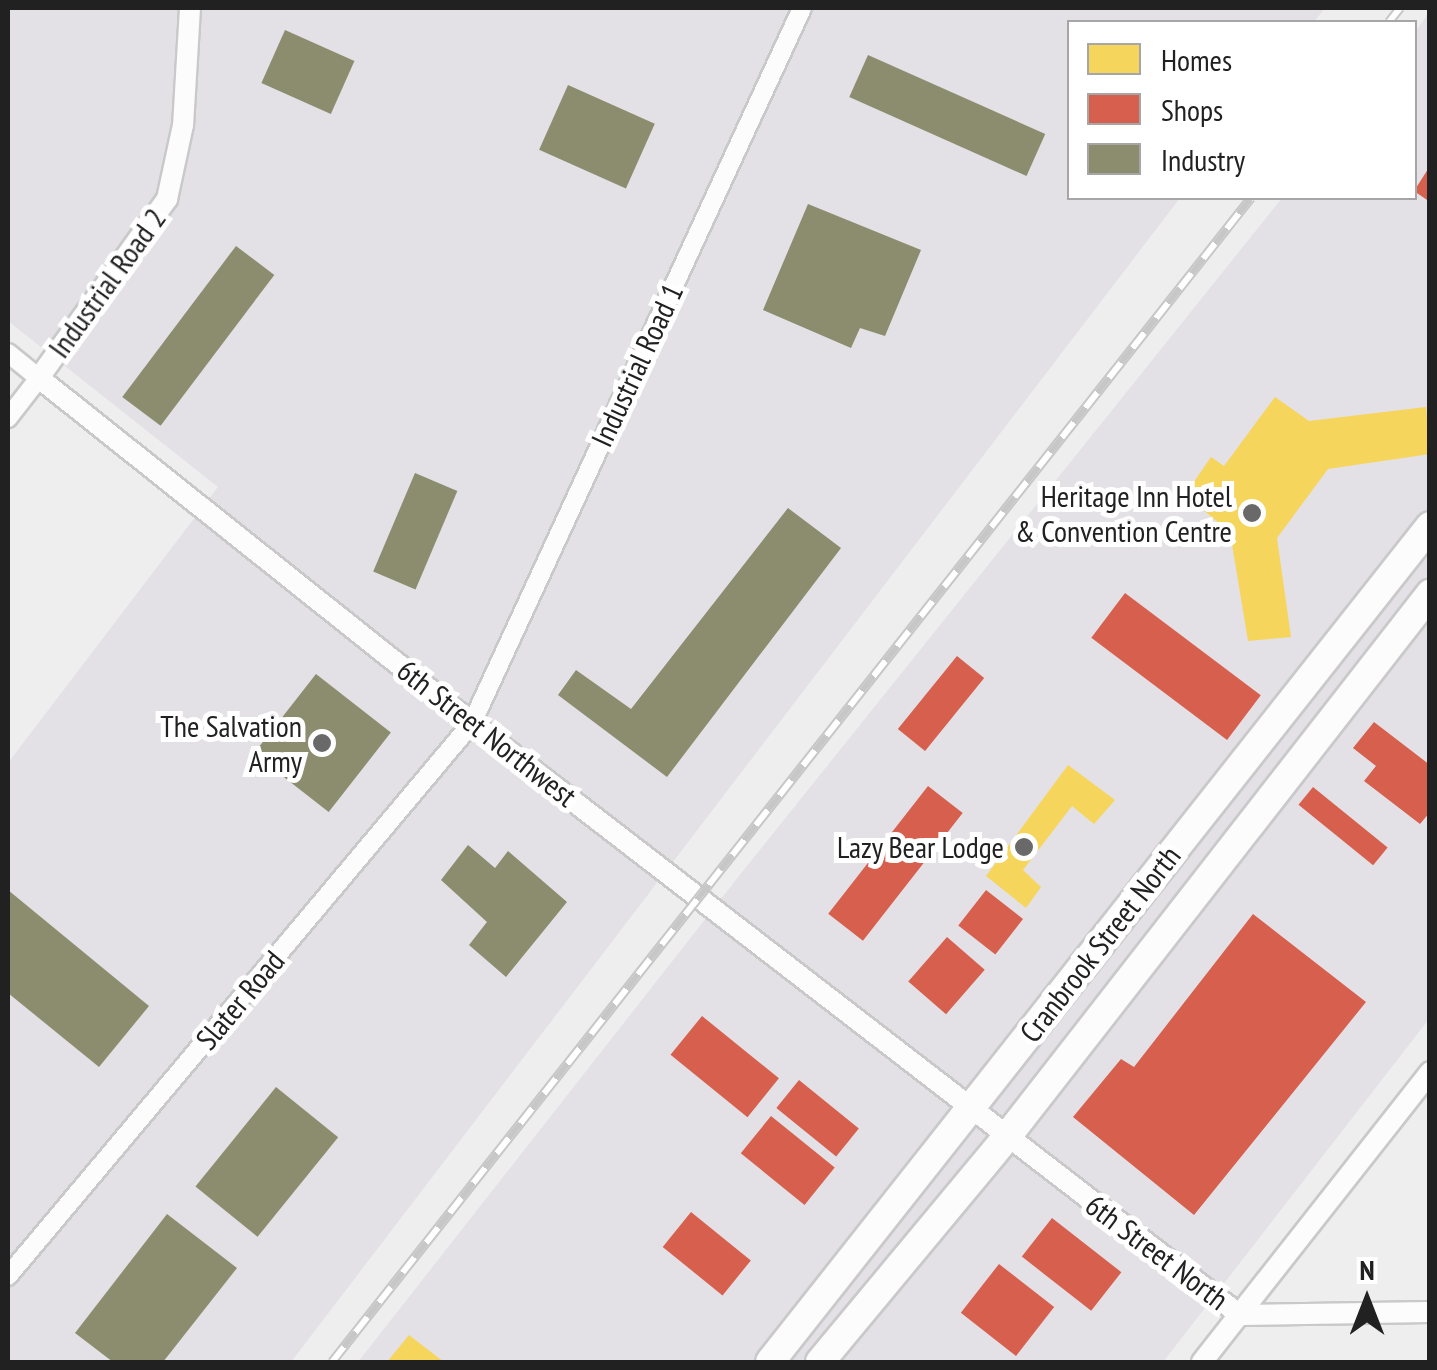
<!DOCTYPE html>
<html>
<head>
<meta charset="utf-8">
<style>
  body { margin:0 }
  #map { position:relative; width:1437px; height:1370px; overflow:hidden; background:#eeeeef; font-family:"PT Sans Narrow",sans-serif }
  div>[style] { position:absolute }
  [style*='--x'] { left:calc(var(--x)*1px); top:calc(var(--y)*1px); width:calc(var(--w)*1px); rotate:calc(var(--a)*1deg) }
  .built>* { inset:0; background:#e3e0e6 }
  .homes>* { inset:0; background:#f6d55c }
  .shops>* { inset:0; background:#d6604d; transform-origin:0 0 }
  .industry>* { inset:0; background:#8c8c6e; transform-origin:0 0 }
  .roads { filter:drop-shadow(2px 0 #cac9ca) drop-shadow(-2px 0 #cac9ca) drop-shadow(0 2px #cac9ca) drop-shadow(0 -2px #cac9ca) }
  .minor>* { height:18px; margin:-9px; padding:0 9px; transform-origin:9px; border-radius:9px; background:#fcfcfd }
  .tertiary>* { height:20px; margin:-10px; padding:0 10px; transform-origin:10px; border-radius:10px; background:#fcfcfd }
  .trunk>* { height:28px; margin:-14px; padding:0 14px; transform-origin:14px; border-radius:14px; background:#fcfcfd }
  .rail>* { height:10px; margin-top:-5px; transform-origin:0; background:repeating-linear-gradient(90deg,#fff 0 19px,#c7c7c8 0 38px); box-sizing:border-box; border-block:2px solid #c7c7c8 }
  .dots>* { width:28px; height:28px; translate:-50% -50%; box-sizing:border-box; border:5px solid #fff; border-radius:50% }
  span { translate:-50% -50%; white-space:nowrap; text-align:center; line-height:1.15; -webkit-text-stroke:10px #fff; paint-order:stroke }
  .street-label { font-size:30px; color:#212122 }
  .poi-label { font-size:30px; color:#212122 }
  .right { translate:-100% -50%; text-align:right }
  .frame { position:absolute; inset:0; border:10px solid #212122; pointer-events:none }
  .legend { position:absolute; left:1067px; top:20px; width:350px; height:180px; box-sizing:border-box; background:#fff; border:2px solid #a6a6a7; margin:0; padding:12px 18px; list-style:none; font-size:30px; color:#212122 }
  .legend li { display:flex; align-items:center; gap:20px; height:50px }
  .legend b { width:50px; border:2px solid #a6a6a7 }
  .north { position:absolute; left:1317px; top:1250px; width:100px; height:100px; -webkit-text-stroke:8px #fff; paint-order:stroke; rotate:0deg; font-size:28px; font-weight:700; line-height:40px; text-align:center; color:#212122 }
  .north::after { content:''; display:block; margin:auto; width:35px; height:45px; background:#212122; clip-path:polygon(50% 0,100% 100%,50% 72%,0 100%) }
</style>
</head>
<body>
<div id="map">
  <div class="built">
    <i style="clip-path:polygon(8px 8px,1325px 8px,1314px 22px,1070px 22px,1070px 198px,1180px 198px,291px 1362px,8px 1362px,8px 763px,218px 487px,8px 321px)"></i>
    <i style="clip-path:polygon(1429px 13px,1429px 1019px,1163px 1362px,358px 1362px,739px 876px,1282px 198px,1414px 198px,1415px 32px)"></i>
  </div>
  <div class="homes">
    <i style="clip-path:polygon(1275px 397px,1309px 421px,1426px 407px,1430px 454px,1328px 469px,1277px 538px,1291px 637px,1248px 641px,1230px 532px,1185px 495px,1211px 457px,1224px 466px)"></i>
    <i style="clip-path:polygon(1068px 765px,1115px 800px,1094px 824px,1072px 806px,1023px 870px,1041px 887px,1026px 908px,986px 876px)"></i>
    <i style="clip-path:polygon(409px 1335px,444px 1362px,387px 1362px)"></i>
  </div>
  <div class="shops">
    <i style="clip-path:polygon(1430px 166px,1430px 202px,1414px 191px)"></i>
    <i style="left:1125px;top:593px;width:170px;height:56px;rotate:37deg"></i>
    <i style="left:957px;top:656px;width:35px;height:94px;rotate:39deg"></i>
    <i style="clip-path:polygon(1374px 722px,1430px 765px,1430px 812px,1420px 824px,1364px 781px,1376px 766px,1353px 748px)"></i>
    <i style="left:928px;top:786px;width:44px;height:162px;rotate:38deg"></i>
    <i style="left:1313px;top:787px;width:96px;height:23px;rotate:39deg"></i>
    <i style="left:986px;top:890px;width:47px;height:45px;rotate:38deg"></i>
    <i style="clip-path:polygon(1253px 914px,1366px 1002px,1194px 1215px,1073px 1117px,1121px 1059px,1134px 1067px)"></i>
    <i style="left:947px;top:937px;width:50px;height:59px;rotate:41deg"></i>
    <i style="left:702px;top:1016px;width:99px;height:50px;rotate:39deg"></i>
    <i style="left:799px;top:1080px;width:77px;height:36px;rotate:39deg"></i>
    <i style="left:771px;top:1116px;width:82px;height:48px;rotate:39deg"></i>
    <i style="left:691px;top:1212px;width:77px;height:45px;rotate:39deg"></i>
    <i style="left:1052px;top:1218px;width:88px;height:49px;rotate:38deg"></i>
    <i style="left:999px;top:1264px;width:70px;height:62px;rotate:38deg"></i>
  </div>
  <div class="industry">
    <i style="left:285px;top:30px;width:76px;height:58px;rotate:24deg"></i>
    <i style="left:868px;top:55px;width:194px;height:46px;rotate:24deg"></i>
    <i style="left:568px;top:85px;width:95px;height:71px;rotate:24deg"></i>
    <i style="clip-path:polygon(808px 204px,921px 250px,885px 336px,860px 328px,851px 348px,763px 310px)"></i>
    <i style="left:236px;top:246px;width:48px;height:189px;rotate:37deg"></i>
    <i style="left:415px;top:473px;width:46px;height:107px;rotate:23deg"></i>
    <i style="clip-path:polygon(788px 508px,841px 548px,667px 777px,558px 695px,576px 670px,631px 709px)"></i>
    <i style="left:316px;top:674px;width:95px;height:101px;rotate:38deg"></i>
    <i style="clip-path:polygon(468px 845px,495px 868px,508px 851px,567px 902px,506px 977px,469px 945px,487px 922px,441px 880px)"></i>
    <i style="clip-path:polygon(8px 890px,149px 1006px,99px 1067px,8px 993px)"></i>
    <i style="left:276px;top:1087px;width:80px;height:128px;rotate:39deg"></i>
    <i style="clip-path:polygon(167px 1214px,237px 1268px,163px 1362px,113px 1362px,75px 1333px)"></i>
  </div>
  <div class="roads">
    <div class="minor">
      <i style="--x:8;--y:353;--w:40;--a:39"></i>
      <i style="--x:39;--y:378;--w:51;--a:127.8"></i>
      <i style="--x:8;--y:1276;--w:722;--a:-50"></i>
      <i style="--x:472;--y:723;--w:787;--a:-65.22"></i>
    </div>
    <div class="tertiary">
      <i style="--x:190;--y:8;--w:117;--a:93.4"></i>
      <i style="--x:183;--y:125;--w:76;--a:102.2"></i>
      <i style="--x:167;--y:199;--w:220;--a:125.6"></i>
      <i style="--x:39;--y:378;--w:554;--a:38.55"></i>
      <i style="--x:472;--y:723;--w:970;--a:37.63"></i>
      <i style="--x:1240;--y:1315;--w:190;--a:-0.9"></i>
      <i style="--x:1202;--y:1362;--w:369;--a:-51.8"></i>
    </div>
    <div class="trunk">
      <i style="--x:770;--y:1362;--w:1065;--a:-51.71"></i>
      <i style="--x:820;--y:1362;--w:291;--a:-50.3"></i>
      <i style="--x:1006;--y:1138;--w:690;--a:-52.07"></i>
    </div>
  </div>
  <div class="rail">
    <i style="--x:1389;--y:22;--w:18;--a:-52"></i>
    <i style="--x:332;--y:1362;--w:1483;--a:-51.71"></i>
  </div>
  <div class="dots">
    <i style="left:1252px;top:513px;background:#69696a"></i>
    <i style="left:322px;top:743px;background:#69696a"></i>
    <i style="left:1024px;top:847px;background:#69696a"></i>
  </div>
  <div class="street-label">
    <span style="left:107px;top:283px;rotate:-54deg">Industrial Road 2</span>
    <span style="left:637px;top:365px;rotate:-65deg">Industrial Road 1</span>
    <span style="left:487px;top:733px;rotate:38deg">6th Street Northwest</span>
    <span style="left:1100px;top:944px;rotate:-52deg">Cranbrook Street North</span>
    <span style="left:240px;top:1000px;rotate:-50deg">Slater Road</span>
    <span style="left:1157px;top:1252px;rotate:37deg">6th Street North</span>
  </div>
  <div class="poi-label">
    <span class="right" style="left:1232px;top:513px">Heritage Inn Hotel<br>&amp; Convention Centre</span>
    <span class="right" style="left:302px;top:743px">The Salvation<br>Army</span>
    <span class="right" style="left:1004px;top:847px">Lazy Bear Lodge</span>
  </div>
  <div class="frame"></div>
  <ul class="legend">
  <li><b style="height:28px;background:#f6d55c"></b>Homes</li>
  <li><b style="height:28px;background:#d6604d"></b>Shops</li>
  <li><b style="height:28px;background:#8c8c6e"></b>Industry</li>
  </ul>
  <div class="north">N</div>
</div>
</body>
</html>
